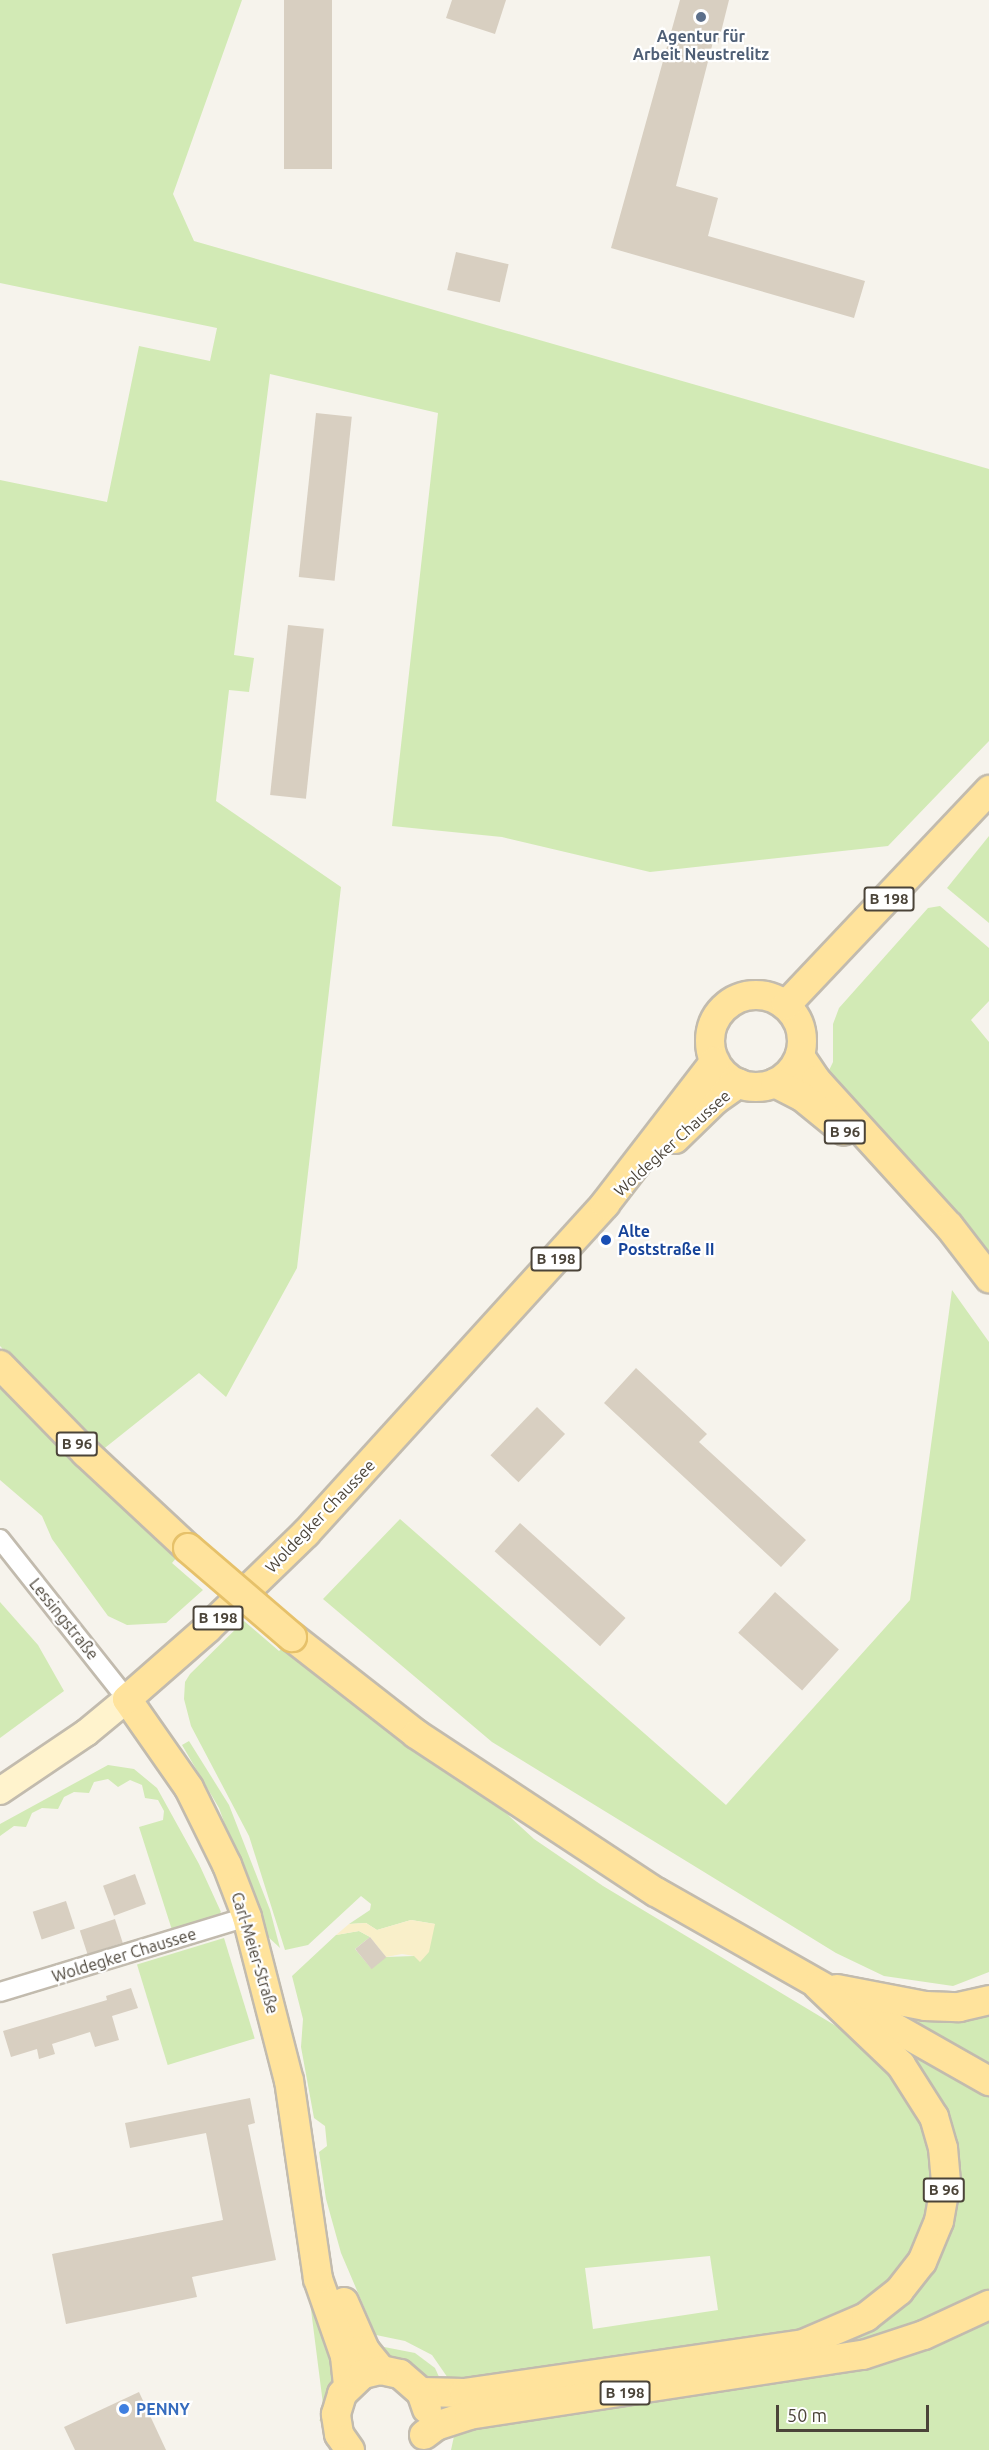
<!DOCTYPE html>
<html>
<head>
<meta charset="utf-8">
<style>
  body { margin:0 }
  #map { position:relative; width:989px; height:2450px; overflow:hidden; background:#f6f3ec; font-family:Ubuntu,sans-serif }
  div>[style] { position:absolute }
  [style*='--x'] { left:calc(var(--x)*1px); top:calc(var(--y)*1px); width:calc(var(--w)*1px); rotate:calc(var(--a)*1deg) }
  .green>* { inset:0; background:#d2eab5; transform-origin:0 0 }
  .sand>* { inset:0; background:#f9efc9 }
  .building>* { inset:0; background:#d8cfc1; transform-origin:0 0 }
  .roads { filter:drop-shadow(2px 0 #c2bbae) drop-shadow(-2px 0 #c2bbae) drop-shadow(0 2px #c2bbae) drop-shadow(0 -2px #c2bbae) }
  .minor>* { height:18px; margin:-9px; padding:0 9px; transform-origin:9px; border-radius:9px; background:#fff }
  .secondary>* { height:26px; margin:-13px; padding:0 13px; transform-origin:13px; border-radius:13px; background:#fff3cd }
  .primary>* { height:28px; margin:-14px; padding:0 14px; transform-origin:14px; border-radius:14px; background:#ffe39c }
  .primary>.ring { margin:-14px; padding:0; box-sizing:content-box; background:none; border:28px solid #ffe39c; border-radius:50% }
  .bridges { filter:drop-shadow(2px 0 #e6c16a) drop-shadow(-2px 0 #e6c16a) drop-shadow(0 2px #e6c16a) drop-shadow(0 -2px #e6c16a) }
  .primary-bridge>* { height:28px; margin:-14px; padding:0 14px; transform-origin:14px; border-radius:14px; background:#ffe39c }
  .dots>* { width:16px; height:16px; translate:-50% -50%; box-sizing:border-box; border:3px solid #fff; border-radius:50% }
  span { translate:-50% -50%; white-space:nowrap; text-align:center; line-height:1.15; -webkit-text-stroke:4.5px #fff; paint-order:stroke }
  .shield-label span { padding:2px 4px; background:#fff; border:2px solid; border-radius:4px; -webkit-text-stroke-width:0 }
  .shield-label { font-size:15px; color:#4b4439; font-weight:700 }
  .service-label { font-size:16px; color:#4e5e75; font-weight:700 }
  .street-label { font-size:16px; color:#4b4439 }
  .transit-label { font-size:16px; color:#164399; font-weight:700 }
  .left { translate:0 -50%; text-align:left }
  .shop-label { font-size:16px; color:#366cbe; font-weight:700 }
  .scale { position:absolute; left:776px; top:2405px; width:153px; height:27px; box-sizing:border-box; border:3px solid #4b4439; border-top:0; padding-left:8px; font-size:18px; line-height:21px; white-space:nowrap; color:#4b4439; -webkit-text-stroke:4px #fff; paint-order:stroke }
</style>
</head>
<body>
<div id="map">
  <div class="green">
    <i style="clip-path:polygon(0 0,242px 0,173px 194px,194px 241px,989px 469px,989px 741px,888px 846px,650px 872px,502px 837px,392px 826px,438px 413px,270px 374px,234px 655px,254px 658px,249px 692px,229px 690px,216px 801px,341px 887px,297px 1268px,226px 1397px,199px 1373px,101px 1451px,0 1346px,0 480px,107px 502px,139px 346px,210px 361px,217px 328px,0 283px)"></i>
    <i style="clip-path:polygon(989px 836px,989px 923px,947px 888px)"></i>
    <i style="clip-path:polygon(940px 906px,989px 948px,989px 1001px,971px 1020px,989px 1042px,989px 1258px,824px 1081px,833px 1062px,833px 1024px,839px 1008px,928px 908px)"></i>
    <i style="clip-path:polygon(952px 1290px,989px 1342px,989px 1972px,953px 1986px,884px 1976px,836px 1953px,492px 1742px,323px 1599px,400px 1519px,726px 1805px,910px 1600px)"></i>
    <i style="clip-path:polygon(0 1382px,177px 1557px,172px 1563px,203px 1590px,166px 1623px,127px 1625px,108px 1616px,52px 1539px,42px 1516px,0 1480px)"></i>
    <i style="clip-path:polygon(0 1602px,38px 1645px,64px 1691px,0 1738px)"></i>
    <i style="clip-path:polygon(evenodd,244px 1621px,279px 1651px,284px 1647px,493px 1801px,534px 1839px,603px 1886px,851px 2035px,912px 2094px,934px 2150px,930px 2219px,912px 2259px,861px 2309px,799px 2334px,450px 2381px,432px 2355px,405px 2341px,376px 2335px,341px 2253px,326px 2199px,319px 2152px,327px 2146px,325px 2126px,314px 2118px,301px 2047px,303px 2019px,292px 1976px,336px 1935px,359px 1931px,370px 1937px,355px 1949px,371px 1968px,386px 1957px,414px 1956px,435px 1924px,411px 1920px,377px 1930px,366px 1923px,349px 1924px,370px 1910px,371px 1904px,361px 1896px,308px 1945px,285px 1950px,249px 1836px,191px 1726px,184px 1699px,185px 1682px,190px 1674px,244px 1621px,710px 2256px,718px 2310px,593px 2329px,585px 2268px,710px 2256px)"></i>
    <i style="clip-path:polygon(189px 1741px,229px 1805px,270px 1910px,280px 1948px,264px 1933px,219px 1808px,182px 1745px)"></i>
    <i style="clip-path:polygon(108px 1765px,134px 1769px,157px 1788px,199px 1864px,221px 1912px,217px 1916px,172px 1930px,139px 1827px,163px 1820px,164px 1811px,158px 1800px,145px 1798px,142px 1785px,130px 1780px,118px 1787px,108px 1779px,94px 1782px,89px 1793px,74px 1792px,64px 1797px,58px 1809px,42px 1808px,32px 1813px,26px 1827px,14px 1826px,0 1836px,0 1824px)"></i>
    <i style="left:224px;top:1938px;width:105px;height:91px;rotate:73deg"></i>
    <i style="clip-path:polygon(989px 2009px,989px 2068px,905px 2021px,916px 2019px,910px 2011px)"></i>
    <i style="clip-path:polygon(905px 2052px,917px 2053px,989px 2094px,989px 2296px,861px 2347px,786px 2355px,835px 2341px,947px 2224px)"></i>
    <i style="clip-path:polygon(308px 2286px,339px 2361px,325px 2417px,319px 2421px,324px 2412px)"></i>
    <i style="clip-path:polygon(989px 2313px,989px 2450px,451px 2450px,456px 2427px,784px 2378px)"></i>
    <i style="clip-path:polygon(379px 2346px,415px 2353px,435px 2368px,444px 2388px,391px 2363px)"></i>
  </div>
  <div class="sand">
    <i style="clip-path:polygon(411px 1920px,435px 1924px,429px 1952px,420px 1962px,414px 1956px,402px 1954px,386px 1957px,370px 1937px,359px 1931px,336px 1935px,349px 1924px,366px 1923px,377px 1930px)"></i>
  </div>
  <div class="building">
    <i style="left:284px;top:0;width:48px;height:169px"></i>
    <i style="clip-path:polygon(452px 0,506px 0,495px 34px,446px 18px)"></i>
    <i style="clip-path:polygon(680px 0,729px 0,718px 44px,713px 42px,676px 186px,718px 198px,708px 236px,865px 281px,854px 318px,611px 248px)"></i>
    <i style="left:456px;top:252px;width:54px;height:39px;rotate:13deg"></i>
    <i style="left:316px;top:413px;width:36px;height:165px;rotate:6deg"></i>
    <i style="left:288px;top:625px;width:36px;height:171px;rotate:6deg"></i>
    <i style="clip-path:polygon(636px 1368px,707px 1434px,699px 1442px,806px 1540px,781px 1567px,604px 1403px)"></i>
    <i style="left:537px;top:1407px;width:39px;height:67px;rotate:44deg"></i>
    <i style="left:520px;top:1523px;width:142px;height:38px;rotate:42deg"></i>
    <i style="left:775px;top:1592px;width:86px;height:55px;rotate:42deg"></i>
    <i style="left:135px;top:1874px;width:32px;height:34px;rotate:70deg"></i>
    <i style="left:66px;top:1901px;width:29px;height:35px;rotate:72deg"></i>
    <i style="left:115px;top:1919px;width:25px;height:37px;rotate:72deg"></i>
    <i style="left:370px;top:1937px;width:26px;height:19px;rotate:51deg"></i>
    <i style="clip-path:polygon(131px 1988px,138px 2008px,112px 2016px,119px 2040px,95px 2047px,90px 2032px,52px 2044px,55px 2054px,39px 2059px,37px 2049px,11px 2057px,3px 2031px,107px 2000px,106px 1996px)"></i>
    <i style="clip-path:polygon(250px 2098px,255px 2123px,248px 2125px,276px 2260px,192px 2277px,197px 2297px,66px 2324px,52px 2254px,223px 2220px,206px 2133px,130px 2148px,125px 2123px)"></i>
    <i style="clip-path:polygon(139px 2392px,166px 2450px,75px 2450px,64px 2427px)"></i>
  </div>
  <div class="roads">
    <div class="minor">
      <i style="--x:0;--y:1539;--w:204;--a:51.6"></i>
      <i style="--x:0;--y:1992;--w:258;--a:-16.9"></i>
    </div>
    <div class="secondary">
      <i style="--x:0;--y:1791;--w:104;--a:-34"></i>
      <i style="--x:86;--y:1733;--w:53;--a:-39.7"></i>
    </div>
    <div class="primary">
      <i class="ring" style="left:710px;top:995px;width:64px;height:64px"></i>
      <i style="--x:786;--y:1005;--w:296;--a:-46.6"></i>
      <i style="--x:800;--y:1056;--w:29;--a:56"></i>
      <i style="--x:816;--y:1080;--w:197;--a:47.7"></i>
      <i style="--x:949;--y:1226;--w:66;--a:52.4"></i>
      <i style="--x:775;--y:1083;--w:29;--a:27"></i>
      <i style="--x:801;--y:1096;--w:55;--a:39.1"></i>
      <i style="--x:675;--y:1139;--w:56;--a:-44.3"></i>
      <i style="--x:715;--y:1100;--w:29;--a:-35"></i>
      <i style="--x:0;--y:1365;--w:123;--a:45.7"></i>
      <i style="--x:86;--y:1453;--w:139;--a:43"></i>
      <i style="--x:292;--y:1637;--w:157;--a:38"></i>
      <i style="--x:416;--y:1734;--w:287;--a:33.4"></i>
      <i style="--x:656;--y:1892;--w:383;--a:29.6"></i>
      <i style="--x:837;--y:1989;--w:90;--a:10.9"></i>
      <i style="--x:925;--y:2006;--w:34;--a:2"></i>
      <i style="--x:959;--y:2007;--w:31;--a:-13"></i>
      <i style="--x:344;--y:2302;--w:52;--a:66.4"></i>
      <i style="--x:365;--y:2350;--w:26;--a:51"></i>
      <i style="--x:348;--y:2385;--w:29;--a:-96"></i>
      <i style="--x:345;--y:2356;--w:82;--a:-109.3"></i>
      <i style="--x:318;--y:2279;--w:200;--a:-98.3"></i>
      <i style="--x:289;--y:2081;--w:169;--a:-104.4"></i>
      <i style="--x:247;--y:1917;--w:56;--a:-111"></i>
      <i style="--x:227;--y:1865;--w:86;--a:-116.3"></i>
      <i style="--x:189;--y:1788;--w:108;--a:-124.9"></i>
      <i style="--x:127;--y:1699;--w:108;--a:-41.2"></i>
      <i style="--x:208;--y:1628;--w:136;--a:-44.1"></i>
      <i style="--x:306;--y:1533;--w:445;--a:-47.7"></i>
      <i style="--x:605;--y:1204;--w:180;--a:-52.4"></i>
      <i style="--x:421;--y:2392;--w:43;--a:1.3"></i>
      <i style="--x:464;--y:2393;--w:343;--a:-8.2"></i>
      <i style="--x:803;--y:2344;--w:69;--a:-23.2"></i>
      <i style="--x:866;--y:2317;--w:42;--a:-38.2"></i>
      <i style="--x:899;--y:2291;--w:37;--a:-52"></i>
      <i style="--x:922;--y:2262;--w:44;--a:-67.5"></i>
      <i style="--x:939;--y:2221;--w:40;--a:-80"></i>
      <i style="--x:946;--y:2182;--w:34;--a:-95"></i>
      <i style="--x:943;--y:2148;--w:32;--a:-106"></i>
      <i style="--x:934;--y:2117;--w:62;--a:-122.4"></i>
      <i style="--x:901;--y:2065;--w:115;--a:-136.4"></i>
      <i style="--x:424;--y:2435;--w:15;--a:-37"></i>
      <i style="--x:436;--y:2426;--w:35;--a:-18"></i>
      <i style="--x:469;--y:2415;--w:399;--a:-8.7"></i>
      <i style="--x:863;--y:2355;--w:64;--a:-18.2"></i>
      <i style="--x:924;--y:2335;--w:72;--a:-24.8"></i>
      <i style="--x:350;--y:2450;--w:19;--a:-125"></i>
      <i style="--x:339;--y:2434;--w:20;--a:-99"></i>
      <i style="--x:336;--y:2414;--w:21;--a:-73"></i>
      <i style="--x:342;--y:2394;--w:29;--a:-44"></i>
      <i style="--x:363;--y:2374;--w:18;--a:-13"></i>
      <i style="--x:381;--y:2370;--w:19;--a:12"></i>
      <i style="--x:400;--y:2374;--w:28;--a:41"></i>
      <i style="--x:421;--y:2392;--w:18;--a:71"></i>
    </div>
  </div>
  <div class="bridges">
    <div class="primary-bridge">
      <i style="--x:188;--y:1548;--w:137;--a:40.6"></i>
    </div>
  </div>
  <div class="dots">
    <i style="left:701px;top:17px;background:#5c6f8a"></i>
    <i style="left:606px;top:1240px;background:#1a4fb4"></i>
    <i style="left:124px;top:2409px;background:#3f7fe0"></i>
  </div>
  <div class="shield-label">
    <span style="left:889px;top:899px">B 198</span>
    <span style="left:845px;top:1132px">B 96</span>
    <span style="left:556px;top:1259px">B 198</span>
    <span style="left:77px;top:1444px">B 96</span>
    <span style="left:218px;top:1618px">B 198</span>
    <span style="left:944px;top:2190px">B 96</span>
    <span style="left:625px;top:2393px">B 198</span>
  </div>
  <div class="service-label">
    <span style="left:701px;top:45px">Agentur für<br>Arbeit Neustrelitz</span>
  </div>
  <div class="street-label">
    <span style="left:672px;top:1143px;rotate:-42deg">Woldegker Chaussee</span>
    <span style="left:320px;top:1516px;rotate:-46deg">Woldegker Chaussee</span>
    <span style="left:64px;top:1619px;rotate:51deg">Lessingstraße</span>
    <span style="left:255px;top:1953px;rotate:73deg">Carl-Meier-Straße</span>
    <span style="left:124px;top:1955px;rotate:-17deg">Woldegker Chaussee</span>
  </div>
  <div class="transit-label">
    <span class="left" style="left:618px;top:1240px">Alte<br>Poststraße II</span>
  </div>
  <div class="shop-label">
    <span class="left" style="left:136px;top:2409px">PENNY</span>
  </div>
  <div class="scale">50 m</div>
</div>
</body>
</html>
